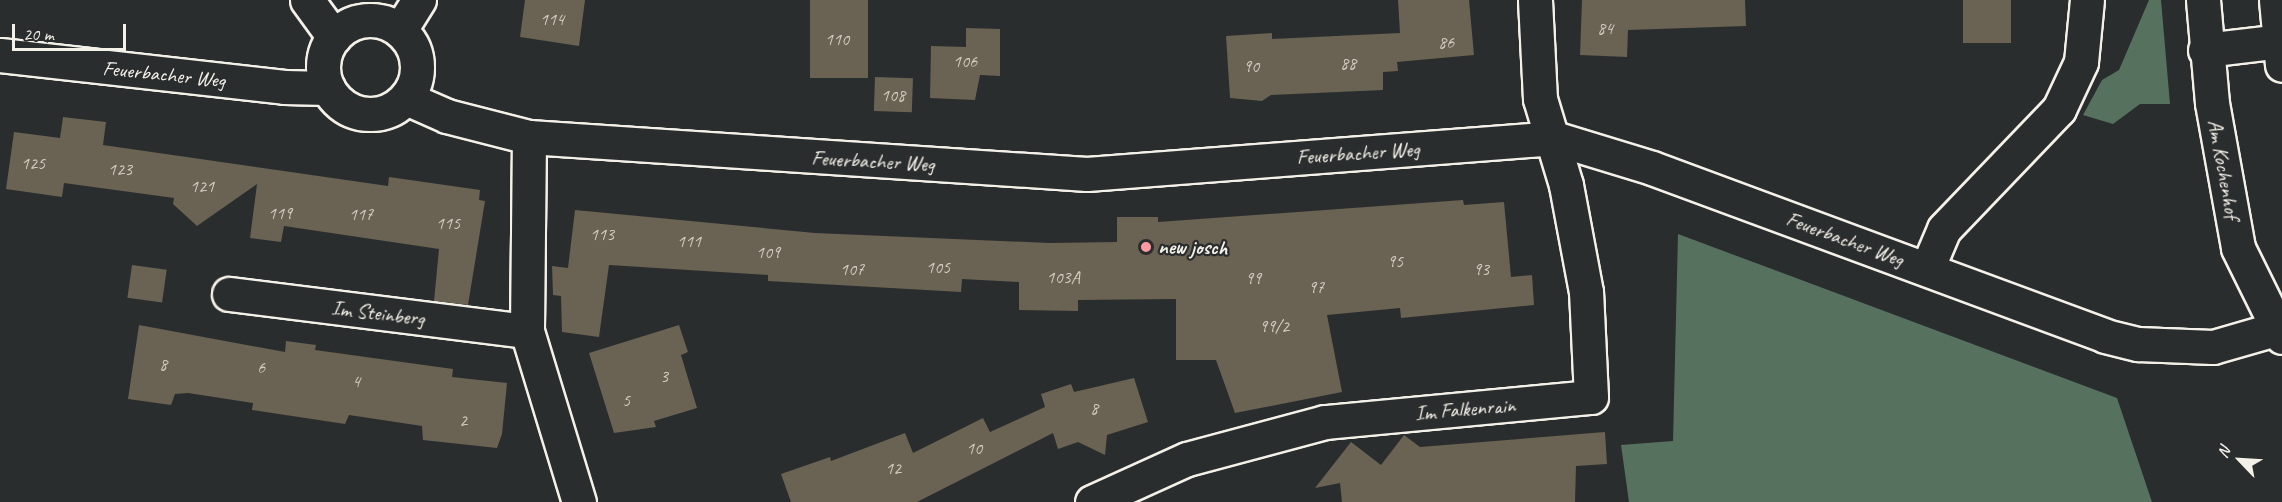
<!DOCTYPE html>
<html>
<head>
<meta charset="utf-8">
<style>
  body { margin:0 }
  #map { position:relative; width:2282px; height:502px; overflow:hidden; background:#2a2d2e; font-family:Caveat,sans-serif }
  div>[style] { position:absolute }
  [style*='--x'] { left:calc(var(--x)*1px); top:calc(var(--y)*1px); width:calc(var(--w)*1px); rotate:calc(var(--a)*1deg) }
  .green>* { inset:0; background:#57715f }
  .building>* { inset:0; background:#6a6252; transform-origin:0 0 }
  .roads { filter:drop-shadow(2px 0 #f4f1e8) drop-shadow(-2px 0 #f4f1e8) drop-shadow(0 2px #f4f1e8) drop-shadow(0 -2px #f4f1e8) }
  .street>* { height:33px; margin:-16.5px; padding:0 16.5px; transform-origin:16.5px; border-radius:16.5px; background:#2a2d2e }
  .street>.ring { margin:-16.5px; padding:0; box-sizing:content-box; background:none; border:33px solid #2a2d2e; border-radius:50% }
  .secondary>* { height:33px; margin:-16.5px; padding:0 16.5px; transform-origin:16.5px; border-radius:16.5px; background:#2a2d2e }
  .dots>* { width:16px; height:16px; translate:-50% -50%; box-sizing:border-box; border:3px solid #2a2d2e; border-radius:50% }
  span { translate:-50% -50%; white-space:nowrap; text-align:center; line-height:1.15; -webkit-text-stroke:4.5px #2a2d2e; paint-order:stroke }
  .number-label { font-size:18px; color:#d2cdc2 }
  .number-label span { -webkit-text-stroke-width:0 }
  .street-label { font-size:21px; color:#f4f1e8 }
  .poi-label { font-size:21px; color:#f4f1e8; font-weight:700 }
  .left { translate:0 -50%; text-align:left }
  .north { position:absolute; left:2210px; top:430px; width:60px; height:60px; -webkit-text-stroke:4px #2a2d2e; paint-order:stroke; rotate:295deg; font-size:16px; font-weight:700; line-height:24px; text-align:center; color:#f4f1e8 }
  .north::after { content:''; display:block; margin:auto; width:21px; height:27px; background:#f4f1e8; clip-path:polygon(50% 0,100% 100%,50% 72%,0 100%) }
  .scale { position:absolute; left:12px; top:24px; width:114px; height:27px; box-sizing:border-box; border:3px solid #f4f1e8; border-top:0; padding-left:8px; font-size:18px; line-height:21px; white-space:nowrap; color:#f4f1e8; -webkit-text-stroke:4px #2a2d2e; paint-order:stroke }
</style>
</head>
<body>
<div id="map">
  <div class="green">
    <i style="clip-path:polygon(2149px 0,2161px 0,2170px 104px,2140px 104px,2113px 124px,2083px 115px,2102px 80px,2119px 70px)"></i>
    <i style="clip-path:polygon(1678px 234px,2117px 398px,2152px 502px,1629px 502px,1621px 445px,1673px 441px)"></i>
  </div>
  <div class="building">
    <i style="clip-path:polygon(525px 0,585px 0,579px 46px,520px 37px)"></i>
    <i style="left:810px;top:0;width:58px;height:78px"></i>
    <i style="clip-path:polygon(1398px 0,1469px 0,1474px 55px,1397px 62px,1398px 71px,1383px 72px,1383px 90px,1271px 95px,1262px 101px,1230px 98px,1226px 36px,1272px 33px,1272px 39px,1400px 33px)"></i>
    <i style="clip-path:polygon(1582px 0,1745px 0,1746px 26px,1628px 30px,1627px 57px,1580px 55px)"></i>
    <i style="left:1963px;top:0;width:48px;height:43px"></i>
    <i style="clip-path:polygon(966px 28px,1000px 29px,1000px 76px,980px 75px,975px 100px,930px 98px,931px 46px,966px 47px)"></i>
    <i style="left:875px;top:77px;width:38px;height:34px;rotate:2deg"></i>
    <i style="clip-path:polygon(63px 117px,106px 122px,103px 145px,388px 186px,389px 177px,480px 190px,479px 200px,485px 201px,468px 305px,434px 301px,439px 249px,284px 226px,281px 242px,250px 238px,257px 184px,197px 226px,173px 204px,174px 198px,64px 183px,62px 197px,6px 189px,14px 132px,60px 138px)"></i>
    <i style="clip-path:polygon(1463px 200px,1464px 205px,1504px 202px,1511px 277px,1532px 275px,1534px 305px,1401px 318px,1400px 308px,1327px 315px,1342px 392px,1235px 413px,1216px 360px,1176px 360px,1176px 299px,1078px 300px,1078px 311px,1019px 310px,1019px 282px,962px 279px,961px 292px,768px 281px,768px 275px,609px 265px,599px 337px,562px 332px,561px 296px,553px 295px,552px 266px,568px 268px,575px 210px,815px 233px,1049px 243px,1117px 242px,1117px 217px,1158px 217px,1158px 222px)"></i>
    <i style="left:132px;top:265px;width:35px;height:33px;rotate:8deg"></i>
    <i style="clip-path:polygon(139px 325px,285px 352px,286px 341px,316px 345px,315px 350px,453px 369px,452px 377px,507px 383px,502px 434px,497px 448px,423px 440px,422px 426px,349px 415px,345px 424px,252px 410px,253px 403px,188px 393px,175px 394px,171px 405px,128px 399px)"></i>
    <i style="clip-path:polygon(679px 325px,688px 352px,681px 355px,697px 408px,654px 421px,656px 427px,614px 433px,589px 353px)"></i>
    <i style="clip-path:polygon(1134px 378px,1148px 422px,1107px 435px,1105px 455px,1078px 442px,1058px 449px,1053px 433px,917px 502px,791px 502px,781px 474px,830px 457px,831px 461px,905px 433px,913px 453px,983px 418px,990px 432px,1045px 407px,1041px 394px,1071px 384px,1074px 392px)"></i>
    <i style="clip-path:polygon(1605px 432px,1607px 464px,1576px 466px,1575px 502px,1342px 502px,1340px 483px,1315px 488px,1351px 442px,1381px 465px,1404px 435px,1420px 447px)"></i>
  </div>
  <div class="roads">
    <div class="street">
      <i style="--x:307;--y:0;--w:46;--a:53.9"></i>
      <i class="ring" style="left:323px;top:20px;width:61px;height:61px"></i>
      <i style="--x:400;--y:30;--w:36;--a:-58"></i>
      <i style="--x:2205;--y:50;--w:78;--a:-6.7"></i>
      <i style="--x:0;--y:55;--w:286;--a:6.4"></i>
      <i style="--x:284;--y:87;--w:44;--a:1.3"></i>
      <i style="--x:406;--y:98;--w:45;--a:23.7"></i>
      <i style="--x:447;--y:116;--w:85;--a:14.4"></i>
      <i style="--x:529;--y:137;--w:559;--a:3.79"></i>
      <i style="--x:1087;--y:174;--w:468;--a:-4.4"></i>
      <i style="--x:1554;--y:138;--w:102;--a:17"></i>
      <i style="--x:1652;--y:168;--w:483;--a:20.3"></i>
      <i style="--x:2105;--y:336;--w:34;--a:14"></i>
      <i style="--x:2138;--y:344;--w:75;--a:2.3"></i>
      <i style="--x:2213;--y:347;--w:69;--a:-16.1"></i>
      <i style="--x:529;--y:137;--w:194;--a:90.6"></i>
      <i style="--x:527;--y:331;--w:179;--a:73.1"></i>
      <i style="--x:1927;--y:269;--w:43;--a:-67"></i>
      <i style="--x:1944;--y:229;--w:166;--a:-46.2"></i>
      <i style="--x:2059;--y:109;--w:52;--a:-64.9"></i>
      <i style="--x:2081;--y:62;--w:62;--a:-84.5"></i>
      <i style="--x:229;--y:294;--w:300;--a:7.1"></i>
      <i style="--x:1092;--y:502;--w:104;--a:-24.4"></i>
      <i style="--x:1187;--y:459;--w:143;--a:-15"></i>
      <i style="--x:1325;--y:422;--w:267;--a:-5.4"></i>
      <i style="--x:1591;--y:397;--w:105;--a:-92.7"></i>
      <i style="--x:1586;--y:292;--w:109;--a:-100.6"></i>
      <i style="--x:1566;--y:185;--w:90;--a:-106.8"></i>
      <i style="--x:1540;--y:99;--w:99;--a:-92.9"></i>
    </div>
    <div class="secondary">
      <i style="--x:2203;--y:0;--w:103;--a:85"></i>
      <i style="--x:2212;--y:103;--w:147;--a:79.8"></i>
      <i style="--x:2238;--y:248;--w:99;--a:63.7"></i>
      <i style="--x:2276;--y:0;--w:65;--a:84.7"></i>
    </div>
  </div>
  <div class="dots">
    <i style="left:1146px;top:247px;background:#ff9aa2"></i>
  </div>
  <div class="number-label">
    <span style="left:552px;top:19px">114</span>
    <span style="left:1605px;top:28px">84</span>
    <span style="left:837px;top:39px">110</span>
    <span style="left:1446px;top:42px">86</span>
    <span style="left:965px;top:61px">106</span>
    <span style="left:1348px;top:63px">88</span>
    <span style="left:1251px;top:66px">90</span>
    <span style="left:893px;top:95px">108</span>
    <span style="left:33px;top:163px">125</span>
    <span style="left:120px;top:169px">123</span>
    <span style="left:202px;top:186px">121</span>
    <span style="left:280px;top:213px">119</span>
    <span style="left:361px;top:214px">117</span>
    <span style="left:448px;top:223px">115</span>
    <span style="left:602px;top:234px">113</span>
    <span style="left:689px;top:241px">111</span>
    <span style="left:768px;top:252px">109</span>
    <span style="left:1395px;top:261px">95</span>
    <span style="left:938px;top:267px">105</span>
    <span style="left:852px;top:269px">107</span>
    <span style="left:1481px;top:269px">93</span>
    <span style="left:1063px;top:277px">103A</span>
    <span style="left:1253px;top:278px">99</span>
    <span style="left:1316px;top:287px">97</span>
    <span style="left:1274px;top:326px">99/2</span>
    <span style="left:163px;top:364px">8</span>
    <span style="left:261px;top:367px">6</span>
    <span style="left:664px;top:376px">3</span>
    <span style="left:356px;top:381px">4</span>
    <span style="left:626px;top:400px">5</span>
    <span style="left:1094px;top:408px">8</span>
    <span style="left:463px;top:420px">2</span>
    <span style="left:974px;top:448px">10</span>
    <span style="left:893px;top:468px">12</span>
  </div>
  <div class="street-label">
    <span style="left:164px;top:74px;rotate:6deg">Feuerbacher Weg</span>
    <span style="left:1358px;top:153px;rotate:-4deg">Feuerbacher Weg</span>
    <span style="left:873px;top:161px;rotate:3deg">Feuerbacher Weg</span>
    <span style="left:2224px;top:169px;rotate:80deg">Am Kochenhof</span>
    <span style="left:1845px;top:239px;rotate:20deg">Feuerbacher Weg</span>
    <span style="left:378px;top:313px;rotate:7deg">Im Steinberg</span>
    <span style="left:1465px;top:409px;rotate:-5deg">Im Falkenrain</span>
  </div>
  <div class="poi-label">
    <span class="left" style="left:1158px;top:247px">new josch</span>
  </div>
  <div class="north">N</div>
  <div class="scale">20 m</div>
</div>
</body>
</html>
